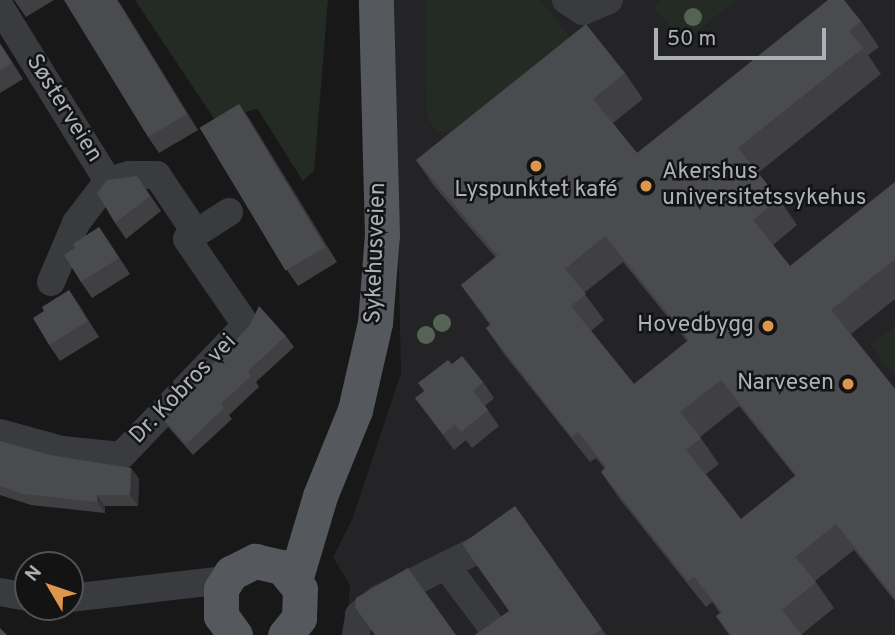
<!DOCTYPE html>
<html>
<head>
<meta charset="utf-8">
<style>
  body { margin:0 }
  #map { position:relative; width:895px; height:635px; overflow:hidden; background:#181819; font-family:Overpass,sans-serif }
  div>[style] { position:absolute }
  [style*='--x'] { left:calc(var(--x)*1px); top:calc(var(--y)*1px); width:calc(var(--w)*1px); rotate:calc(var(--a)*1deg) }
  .built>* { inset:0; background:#242426 }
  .green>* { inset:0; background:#242b24 }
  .minor>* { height:28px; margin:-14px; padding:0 14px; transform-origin:14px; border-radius:14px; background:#393b3e }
  .major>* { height:35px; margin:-17.5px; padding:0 17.5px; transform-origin:17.5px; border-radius:17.5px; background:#55585c }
  .trees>* { width:18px; height:18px; margin:-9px; border-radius:50%; background:#556354 }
  .wall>* { inset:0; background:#404043 }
  .shaded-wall>* { inset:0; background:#343437 }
  .building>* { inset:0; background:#4a4b4e; transform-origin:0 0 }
  .dots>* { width:19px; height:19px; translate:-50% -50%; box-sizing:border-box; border:4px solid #131314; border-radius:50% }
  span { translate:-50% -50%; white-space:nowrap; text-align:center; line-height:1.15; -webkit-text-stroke:5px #131314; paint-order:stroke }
  .street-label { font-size:23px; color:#abb1b7 }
  .poi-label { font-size:23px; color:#abb1b7 }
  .left { translate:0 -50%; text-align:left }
  .right { translate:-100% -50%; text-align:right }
  .north { position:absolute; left:14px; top:551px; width:70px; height:70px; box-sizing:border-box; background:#131314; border:2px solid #505255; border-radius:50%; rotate:309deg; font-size:19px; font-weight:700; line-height:28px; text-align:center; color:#abb1b7 }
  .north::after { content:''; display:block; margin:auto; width:24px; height:32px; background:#dd964c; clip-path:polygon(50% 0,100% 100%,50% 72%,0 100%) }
  .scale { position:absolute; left:654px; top:28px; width:172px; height:32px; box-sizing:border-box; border:4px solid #abb1b7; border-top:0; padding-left:9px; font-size:21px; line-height:24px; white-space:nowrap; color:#abb1b7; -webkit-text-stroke:5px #131314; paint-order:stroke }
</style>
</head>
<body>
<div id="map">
  <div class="built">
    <i style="clip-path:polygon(393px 0,895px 0,895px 635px,346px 635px,350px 585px,333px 557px,352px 520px,401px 373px)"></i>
  </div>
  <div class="green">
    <i style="clip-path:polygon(135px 0,328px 0,314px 171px,303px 181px,257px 108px,217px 123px)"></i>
    <i style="clip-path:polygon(425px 0,540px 0,575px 43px,461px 135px,437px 131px,427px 118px)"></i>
    <i style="clip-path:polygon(662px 0,736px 0,684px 42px,654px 7px)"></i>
    <i style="clip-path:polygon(895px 326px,895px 377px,871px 345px)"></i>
  </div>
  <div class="minor">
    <i style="--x:566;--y:0;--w:20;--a:33"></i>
    <i style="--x:583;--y:11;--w:28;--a:-23"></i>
    <i style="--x:0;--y:7;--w:205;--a:58.2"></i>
    <i style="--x:108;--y:181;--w:22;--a:-16"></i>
    <i style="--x:129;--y:175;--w:28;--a:0"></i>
    <i style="--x:157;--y:175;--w:70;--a:56.1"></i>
    <i style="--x:51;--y:282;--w:64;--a:-67"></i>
    <i style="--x:76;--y:223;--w:53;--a:-52.7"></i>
    <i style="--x:0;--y:433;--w:64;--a:15.3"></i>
    <i style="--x:62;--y:450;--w:59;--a:5.8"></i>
    <i style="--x:121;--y:456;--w:181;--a:-46.3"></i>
    <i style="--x:246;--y:325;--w:104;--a:-124.5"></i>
    <i style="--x:187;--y:239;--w:50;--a:-32.7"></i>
    <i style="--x:446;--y:566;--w:86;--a:53"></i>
    <i style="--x:0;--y:592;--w:28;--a:10"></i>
    <i style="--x:70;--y:598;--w:157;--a:-6.6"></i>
    <i style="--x:356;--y:635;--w:20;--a:-81"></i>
    <i style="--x:359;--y:615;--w:26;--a:-39"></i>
    <i style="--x:379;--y:599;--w:119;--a:-26.6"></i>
  </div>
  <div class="major">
    <i style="--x:295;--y:580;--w:88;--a:-73.4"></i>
    <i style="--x:320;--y:496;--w:93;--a:-67.9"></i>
    <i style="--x:355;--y:410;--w:89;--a:-77.1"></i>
    <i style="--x:375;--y:323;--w:88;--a:-85.5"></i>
    <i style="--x:382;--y:235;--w:235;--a:-91.5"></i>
    <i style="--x:235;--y:635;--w:24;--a:-126"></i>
    <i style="--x:221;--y:616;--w:27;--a:-90"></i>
    <i style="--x:221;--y:589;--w:19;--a:-58"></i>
    <i style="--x:231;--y:573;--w:27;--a:-27"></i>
    <i style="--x:255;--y:561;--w:28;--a:13"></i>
    <i style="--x:282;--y:567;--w:28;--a:51"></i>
    <i style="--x:300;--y:589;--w:29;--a:92"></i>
    <i style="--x:299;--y:618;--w:22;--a:129"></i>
  </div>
  <div class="trees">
    <i style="left:693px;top:17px"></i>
    <i style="left:442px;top:323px"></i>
    <i style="left:426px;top:335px"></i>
  </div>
  <div class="wall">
    <i style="clip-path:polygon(14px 0,54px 0,26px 17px)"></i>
    <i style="clip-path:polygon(118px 0,198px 130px,159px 153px,148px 137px)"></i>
    <i style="clip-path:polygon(evenodd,861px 21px,879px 47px,868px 55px,881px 74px,758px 173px,779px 199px,797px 225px,773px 245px,790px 266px,895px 182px,895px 299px,851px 334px,895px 389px,895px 601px,854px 550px,815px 581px,834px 608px,802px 634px,802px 635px,729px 635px,716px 616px,720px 613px,712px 602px,706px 607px,619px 498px,601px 472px,605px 469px,596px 458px,590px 462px,504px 354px,486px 328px,490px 325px,461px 285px,495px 257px,434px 186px,416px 160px,625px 73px,643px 99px,613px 123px,637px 153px,861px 21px,623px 262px,687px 341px,634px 384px,591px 331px,604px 320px,584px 293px,623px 262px,861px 21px,739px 406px,795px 476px,741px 519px,706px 474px,719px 464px,700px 437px,739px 406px)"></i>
    <i style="clip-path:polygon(0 43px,23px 79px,0 93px)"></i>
    <i style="clip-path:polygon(239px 104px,250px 120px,337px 262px,298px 286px,287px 270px)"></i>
    <i style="clip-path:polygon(137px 176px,161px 211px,126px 239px,115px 223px)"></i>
    <i style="clip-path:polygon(99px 227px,130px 274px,92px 298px,81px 282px)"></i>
    <i style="clip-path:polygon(69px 290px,99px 337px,60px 361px,49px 345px,44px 311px)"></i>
    <i style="clip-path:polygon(286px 336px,294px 347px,256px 382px,259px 387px,229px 415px,232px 419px,193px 455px,170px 429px,162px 418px)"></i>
    <i style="clip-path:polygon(452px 364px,483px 382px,494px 398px,485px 406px,499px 426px,472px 448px,466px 440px,454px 450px,415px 398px,424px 391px,418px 383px)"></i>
    <i style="clip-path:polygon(0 441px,50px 455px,131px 468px,139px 479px,138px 506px,105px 506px,105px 513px,31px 505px,0 495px)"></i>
    <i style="clip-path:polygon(515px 506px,606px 635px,475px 635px,509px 611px)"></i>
  </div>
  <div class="shaded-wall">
    <i style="clip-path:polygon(117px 0,118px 0,198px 130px,187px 114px)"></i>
    <i style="clip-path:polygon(0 43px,6px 52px,23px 79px,12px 63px)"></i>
    <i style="clip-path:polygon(239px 104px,250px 120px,337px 262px,326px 246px)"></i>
    <i style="clip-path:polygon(99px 227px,110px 243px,130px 274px,119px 258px)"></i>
    <i style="clip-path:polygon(69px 290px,80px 306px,99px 337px,88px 321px)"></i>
    <i style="clip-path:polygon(131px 468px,139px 479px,138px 506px,130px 495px)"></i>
    <i style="clip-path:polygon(97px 495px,105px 506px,105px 513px,97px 502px)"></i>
  </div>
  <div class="building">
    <i style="clip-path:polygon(64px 0,117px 0,187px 114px,148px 137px)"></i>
    <i style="clip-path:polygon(evenodd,828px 0,844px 0,861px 21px,849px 31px,863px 48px,738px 148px,779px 199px,753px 220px,790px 266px,895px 182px,895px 259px,831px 310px,895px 389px,895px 598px,836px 524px,795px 557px,816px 582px,782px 610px,802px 635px,731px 635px,716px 616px,722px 612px,694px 577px,688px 581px,601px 472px,606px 467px,578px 432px,572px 437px,486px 328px,491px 324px,461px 285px,498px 256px,416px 160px,586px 24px,625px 73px,593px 99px,637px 153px,828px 0,605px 236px,689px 340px,634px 384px,571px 306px,586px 294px,565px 269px,605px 236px,828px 0,721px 380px,796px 475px,741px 519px,686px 450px,701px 438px,680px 412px,721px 380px)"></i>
    <i style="clip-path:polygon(0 44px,12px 63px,0 70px)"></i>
    <i style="left:239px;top:104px;width:167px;height:46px;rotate:59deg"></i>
    <i style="clip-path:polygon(137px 176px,150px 196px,115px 223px,97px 193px,107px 180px)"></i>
    <i style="clip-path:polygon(99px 227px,119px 258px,81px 282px,64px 255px,75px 248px,73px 244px)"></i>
    <i style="clip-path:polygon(69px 290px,88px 321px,49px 345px,33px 318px,44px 311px,42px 307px)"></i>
    <i style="clip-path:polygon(259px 306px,286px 336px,248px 371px,251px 376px,221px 404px,224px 408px,186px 444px,162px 418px,250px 325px)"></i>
    <i style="clip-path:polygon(462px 356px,483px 382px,473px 391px,488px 410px,461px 432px,455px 425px,443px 434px,415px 398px,425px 391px,418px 383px,448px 360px,452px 364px)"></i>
    <i style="clip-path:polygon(0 441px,50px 455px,131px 468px,130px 495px,97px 495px,97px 502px,23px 494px,0 486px)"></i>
    <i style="clip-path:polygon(515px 506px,602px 629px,593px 635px,475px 635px,509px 611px,462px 544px)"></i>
    <i style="clip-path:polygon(408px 568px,456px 635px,375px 635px,355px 607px,356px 598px)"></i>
    <i style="clip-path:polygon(0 628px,7px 635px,0 635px)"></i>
  </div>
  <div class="dots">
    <i style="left:536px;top:166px;background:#dd964c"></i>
    <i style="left:646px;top:186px;background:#dd964c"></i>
    <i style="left:768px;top:326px;background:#dd964c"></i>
    <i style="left:848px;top:384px;background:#dd964c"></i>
  </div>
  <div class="street-label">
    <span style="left:63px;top:109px;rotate:58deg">Søsterveien</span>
    <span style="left:377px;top:253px;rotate:-88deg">Sykehusveien</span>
    <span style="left:184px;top:390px;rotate:-46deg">Dr. Kobros vei</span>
  </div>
  <div class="poi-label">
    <span class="left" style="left:662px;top:186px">Akershus<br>universitetssykehus</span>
    <span style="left:536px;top:191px">Lyspunktet kafé</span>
    <span class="right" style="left:754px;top:326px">Hovedbygg</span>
    <span class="right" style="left:834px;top:384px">Narvesen</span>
  </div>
  <div class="north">N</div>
  <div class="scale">50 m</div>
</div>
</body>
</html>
